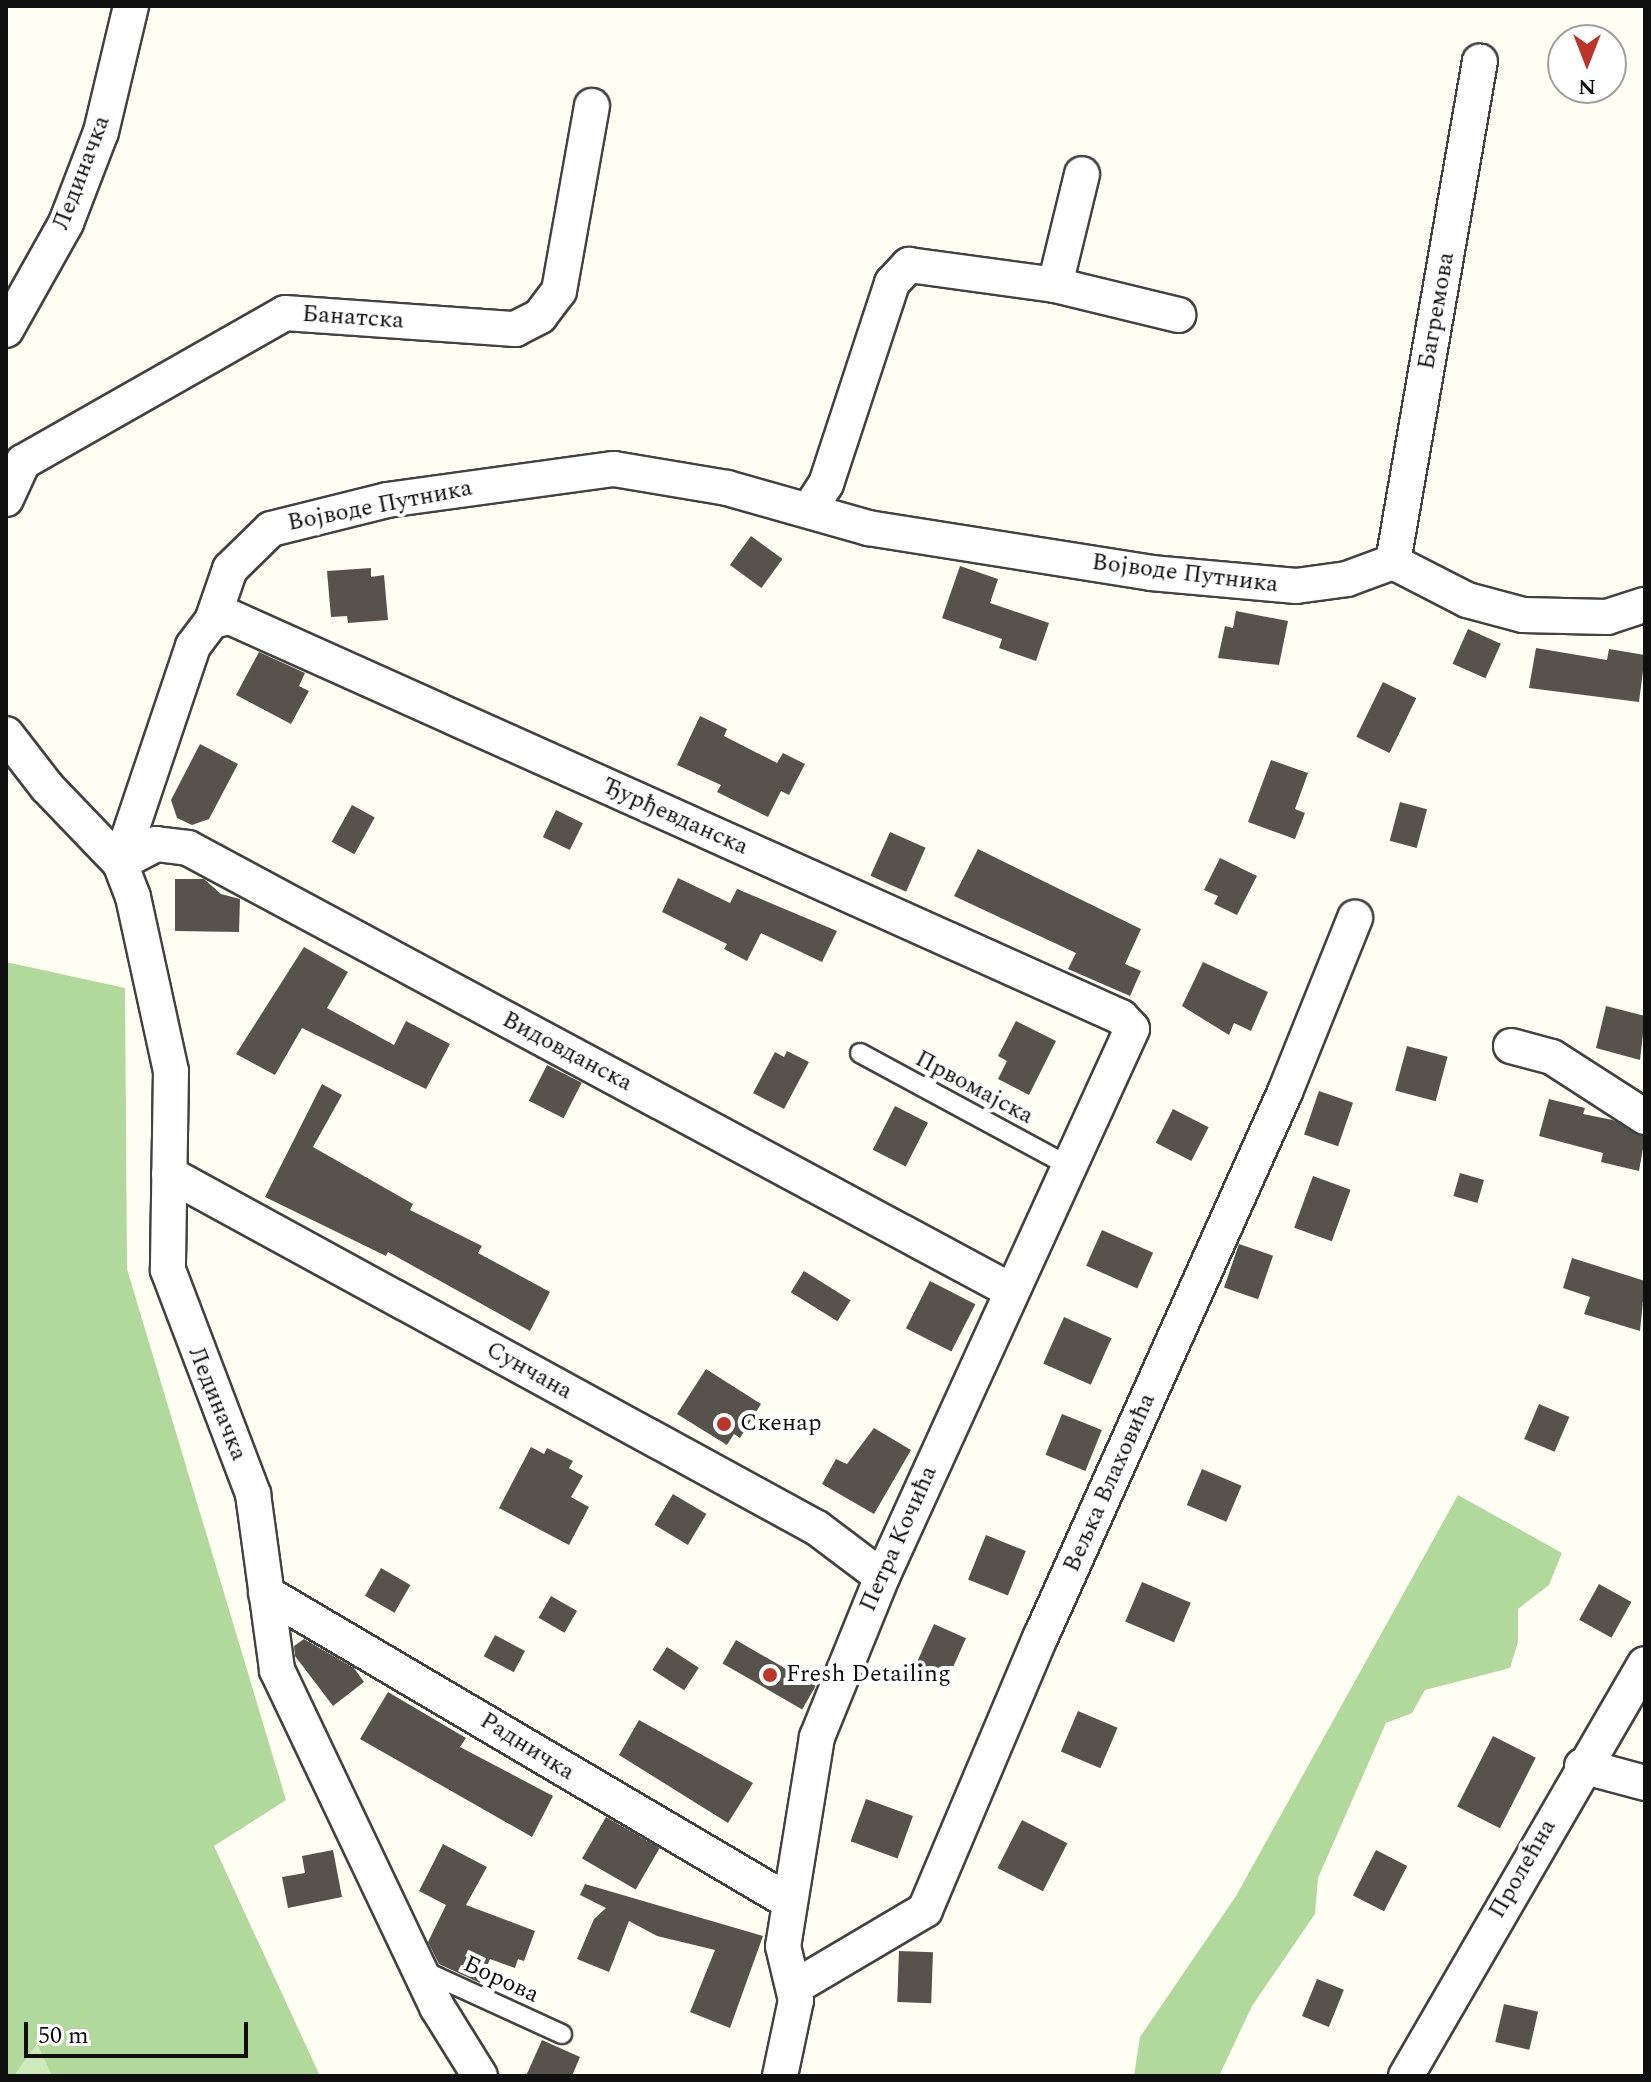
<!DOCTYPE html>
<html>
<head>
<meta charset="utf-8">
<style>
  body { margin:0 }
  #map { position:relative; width:1651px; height:2082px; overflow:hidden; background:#fffef2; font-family:Spectral,serif }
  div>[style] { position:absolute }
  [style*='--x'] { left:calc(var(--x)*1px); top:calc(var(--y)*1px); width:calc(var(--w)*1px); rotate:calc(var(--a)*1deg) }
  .green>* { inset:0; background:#cee9bc }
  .forest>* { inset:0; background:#b0d99b }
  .building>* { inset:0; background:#58524c; transform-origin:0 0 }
  .roads { filter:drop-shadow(2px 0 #424242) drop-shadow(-2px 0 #424242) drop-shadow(0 2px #424242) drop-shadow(0 -2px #424242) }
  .service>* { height:18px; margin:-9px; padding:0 9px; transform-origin:9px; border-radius:9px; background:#fff }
  .minor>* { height:34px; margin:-17px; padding:0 17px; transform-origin:17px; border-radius:17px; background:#fff }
  .dots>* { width:22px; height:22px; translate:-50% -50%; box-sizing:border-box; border:4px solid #fff; border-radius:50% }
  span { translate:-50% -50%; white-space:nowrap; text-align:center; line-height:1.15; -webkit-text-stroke:8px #fff; paint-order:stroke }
  .street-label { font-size:24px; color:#0f0f0f }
  .poi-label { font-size:24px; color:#0f0f0f }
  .left { translate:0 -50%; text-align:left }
  .frame { position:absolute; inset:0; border:8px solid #0f0f0f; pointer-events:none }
  .north { position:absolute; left:1547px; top:24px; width:80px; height:80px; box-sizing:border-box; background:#fff; border:2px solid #9f9f9f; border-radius:50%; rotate:180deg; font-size:22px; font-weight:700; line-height:32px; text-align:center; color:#0f0f0f }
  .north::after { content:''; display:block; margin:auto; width:28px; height:36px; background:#bd342a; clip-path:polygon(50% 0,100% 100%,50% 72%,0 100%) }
  .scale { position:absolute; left:24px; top:2022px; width:224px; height:36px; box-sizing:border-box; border:4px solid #0f0f0f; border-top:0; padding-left:10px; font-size:24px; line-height:28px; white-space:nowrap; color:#0f0f0f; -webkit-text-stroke:6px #fff; paint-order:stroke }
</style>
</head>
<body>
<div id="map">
  <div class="green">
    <i style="clip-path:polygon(37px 2044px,52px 2076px,14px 2076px)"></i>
  </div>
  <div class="forest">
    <i style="clip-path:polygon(6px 962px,125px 988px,127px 1269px,286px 1800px,214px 1846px,320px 2076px,52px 2076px,37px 2044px,14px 2076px,6px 2076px)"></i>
    <i style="clip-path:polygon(1458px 1495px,1562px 1553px,1549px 1585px,1518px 1609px,1518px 1642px,1510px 1668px,1425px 1690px,1412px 1713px,1386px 1723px,1318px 1878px,1315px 1914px,1252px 2006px,1219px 2076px,1134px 2076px,1140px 2037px,1236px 1896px)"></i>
  </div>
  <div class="building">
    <i style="left:751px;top:536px;width:39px;height:36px;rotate:36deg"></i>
    <i style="clip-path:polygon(960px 566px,998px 579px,990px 603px,1049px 623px,1036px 661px,999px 648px,1002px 639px,942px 618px)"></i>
    <i style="clip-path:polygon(371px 568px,371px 577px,384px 575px,388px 620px,348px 623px,347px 616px,331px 617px,327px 571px)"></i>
    <i style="clip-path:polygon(1236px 611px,1288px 621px,1279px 665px,1218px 658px,1225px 626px,1233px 628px)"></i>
    <i style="left:1468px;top:629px;width:36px;height:38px;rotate:24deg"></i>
    <i style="clip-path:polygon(1536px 648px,1607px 660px,1609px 649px,1645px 655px,1639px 702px,1529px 688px)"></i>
    <i style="clip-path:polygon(259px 652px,305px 673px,299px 686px,309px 691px,291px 724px,236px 695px)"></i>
    <i style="left:1383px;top:682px;width:37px;height:61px;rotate:26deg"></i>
    <i style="clip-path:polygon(700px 716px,727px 729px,724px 736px,777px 763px,783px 753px,805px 764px,789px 795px,781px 791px,768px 817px,717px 792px,721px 785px,677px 765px)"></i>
    <i style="clip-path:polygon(200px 744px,238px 764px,209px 819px,192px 825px,177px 818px,171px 800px)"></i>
    <i style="clip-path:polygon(1271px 760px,1308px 773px,1295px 809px,1305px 813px,1295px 839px,1248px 822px)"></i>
    <i style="left:1400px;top:802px;width:28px;height:40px;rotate:15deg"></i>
    <i style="left:352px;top:805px;width:26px;height:42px;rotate:29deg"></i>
    <i style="left:556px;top:810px;width:30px;height:30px;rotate:26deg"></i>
    <i style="left:890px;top:832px;width:39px;height:48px;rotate:24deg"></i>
    <i style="clip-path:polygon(978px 849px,1141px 929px,1125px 964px,1141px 971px,1130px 996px,1068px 969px,1076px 953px,954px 896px)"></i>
    <i style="clip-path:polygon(1220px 858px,1257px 876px,1237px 915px,1214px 904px,1218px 896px,1204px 890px)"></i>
    <i style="clip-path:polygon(678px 878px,730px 903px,737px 889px,837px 931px,822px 962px,761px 933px,747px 961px,724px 949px,727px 944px,662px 912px)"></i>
    <i style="clip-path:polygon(175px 879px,204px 879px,221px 894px,240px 899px,239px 932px,175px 931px)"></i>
    <i style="clip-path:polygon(304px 947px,348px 972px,327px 1008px,394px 1045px,406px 1021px,450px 1044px,426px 1089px,302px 1028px,275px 1075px,236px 1054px)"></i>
    <i style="clip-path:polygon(1203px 962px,1268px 992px,1251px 1031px,1234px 1023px,1229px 1035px,1182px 1006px)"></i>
    <i style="clip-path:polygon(1606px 1006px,1645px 1016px,1640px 1060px,1596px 1048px)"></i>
    <i style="clip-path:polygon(1016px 1021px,1056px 1041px,1029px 1095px,998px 1079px,1007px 1061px,998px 1056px)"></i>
    <i style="left:1407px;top:1046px;width:42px;height:46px;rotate:15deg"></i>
    <i style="clip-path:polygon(787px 1051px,809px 1062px,784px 1109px,753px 1093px,775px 1052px,784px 1057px)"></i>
    <i style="left:547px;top:1065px;width:39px;height:40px;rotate:27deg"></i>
    <i style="clip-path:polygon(322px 1084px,342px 1095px,313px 1147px,413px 1204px,410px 1210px,482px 1246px,478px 1253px,550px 1292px,530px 1331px,388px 1252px,386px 1256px,265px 1197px)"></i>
    <i style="left:1319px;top:1091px;width:36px;height:46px;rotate:19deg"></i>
    <i style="clip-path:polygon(1549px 1099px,1585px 1108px,1583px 1114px,1613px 1120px,1645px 1137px,1639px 1171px,1601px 1162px,1603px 1153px,1539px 1136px)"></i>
    <i style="left:895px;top:1106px;width:37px;height:49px;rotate:27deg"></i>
    <i style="left:1173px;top:1109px;width:40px;height:38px;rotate:27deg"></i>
    <i style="left:1460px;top:1173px;width:25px;height:24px;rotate:16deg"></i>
    <i style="left:1313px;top:1176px;width:40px;height:55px;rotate:20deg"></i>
    <i style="left:1102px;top:1230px;width:56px;height:39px;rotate:24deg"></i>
    <i style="left:1239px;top:1244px;width:36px;height:46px;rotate:19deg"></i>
    <i style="clip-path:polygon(1572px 1258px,1645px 1281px,1640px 1331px,1584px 1314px,1590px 1297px,1563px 1288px)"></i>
    <i style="left:804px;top:1271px;width:55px;height:25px;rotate:32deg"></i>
    <i style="left:930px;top:1281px;width:51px;height:53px;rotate:27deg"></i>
    <i style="left:1064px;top:1317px;width:52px;height:51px;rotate:24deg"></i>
    <i style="clip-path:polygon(706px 1369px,761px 1404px,740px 1438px,734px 1434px,727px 1445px,677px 1414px)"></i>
    <i style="left:1539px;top:1404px;width:33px;height:38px;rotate:23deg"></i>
    <i style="left:1062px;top:1414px;width:43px;height:44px;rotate:22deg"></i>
    <i style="clip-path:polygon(874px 1428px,911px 1450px,874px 1514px,822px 1484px,836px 1459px,847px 1464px)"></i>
    <i style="clip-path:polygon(531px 1447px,544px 1454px,547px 1448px,573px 1461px,569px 1468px,583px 1476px,571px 1497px,589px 1507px,569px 1545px,499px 1508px)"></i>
    <i style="left:1202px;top:1469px;width:43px;height:39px;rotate:23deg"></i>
    <i style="left:673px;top:1494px;width:39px;height:36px;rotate:31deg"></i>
    <i style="left:986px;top:1535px;width:43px;height:48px;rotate:22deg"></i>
    <i style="left:381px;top:1568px;width:34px;height:32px;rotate:30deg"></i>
    <i style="left:1142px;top:1582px;width:53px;height:43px;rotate:23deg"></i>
    <i style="left:1599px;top:1584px;width:37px;height:41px;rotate:29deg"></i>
    <i style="left:551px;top:1596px;width:30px;height:25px;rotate:30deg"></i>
    <i style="left:934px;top:1624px;width:35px;height:45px;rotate:24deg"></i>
    <i style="left:495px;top:1635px;width:34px;height:24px;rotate:28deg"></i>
    <i style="clip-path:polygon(304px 1639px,354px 1668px,364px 1682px,333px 1706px,295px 1656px,294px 1646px)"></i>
    <i style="left:736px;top:1640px;width:92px;height:27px;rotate:30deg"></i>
    <i style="left:667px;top:1647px;width:38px;height:27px;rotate:33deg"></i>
    <i style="clip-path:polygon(388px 1692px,466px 1738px,460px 1747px,553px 1796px,532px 1837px,360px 1739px)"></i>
    <i style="left:1078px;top:1711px;width:43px;height:44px;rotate:23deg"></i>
    <i style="clip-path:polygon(639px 1720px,753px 1783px,728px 1823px,619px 1755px)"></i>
    <i style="left:1493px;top:1736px;width:48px;height:79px;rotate:27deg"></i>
    <i style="left:866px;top:1799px;width:50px;height:45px;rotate:20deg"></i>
    <i style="left:606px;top:1817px;width:62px;height:48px;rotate:30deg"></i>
    <i style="left:1022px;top:1820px;width:51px;height:54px;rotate:27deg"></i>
    <i style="clip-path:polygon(443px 1844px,487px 1867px,466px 1905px,535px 1931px,524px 1961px,518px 1959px,515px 1968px,490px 1959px,480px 1983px,439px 1964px,428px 1942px,446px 1905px,419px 1891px)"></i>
    <i style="clip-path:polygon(333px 1850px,342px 1897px,288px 1908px,282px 1877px,305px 1873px,302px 1856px)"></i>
    <i style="left:1376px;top:1850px;width:35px;height:51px;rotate:27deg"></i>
    <i style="clip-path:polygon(585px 1884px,763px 1936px,730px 2028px,690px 2012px,715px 1950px,657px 1936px,629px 1921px,609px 1972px,577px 1959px,594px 1919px,606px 1908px,580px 1895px)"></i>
    <i style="left:899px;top:1951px;width:34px;height:51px;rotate:2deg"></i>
    <i style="left:1317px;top:1979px;width:29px;height:40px;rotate:22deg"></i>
    <i style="left:1504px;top:2004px;width:35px;height:39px;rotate:13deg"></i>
    <i style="clip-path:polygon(542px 2040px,580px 2057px,572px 2076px,526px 2076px)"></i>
  </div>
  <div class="roads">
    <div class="service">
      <i style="--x:860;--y:1053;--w:235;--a:28.4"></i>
      <i style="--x:422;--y:1970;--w:154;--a:24.6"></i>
    </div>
    <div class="minor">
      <i style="--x:1055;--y:285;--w:114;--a:-76.3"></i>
      <i style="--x:6;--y:330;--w:123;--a:-60.7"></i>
      <i style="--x:66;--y:223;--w:97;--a:-69"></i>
      <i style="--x:101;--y:132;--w:130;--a:-76.6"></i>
      <i style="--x:6;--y:499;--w:41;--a:-65.3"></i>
      <i style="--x:23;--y:462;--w:301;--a:-29.6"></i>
      <i style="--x:285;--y:313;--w:231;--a:4"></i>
      <i style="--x:515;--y:329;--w:28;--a:-27"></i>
      <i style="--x:540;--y:316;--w:31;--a:-53"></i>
      <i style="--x:559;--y:291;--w:188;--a:-79.9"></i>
      <i style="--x:809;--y:510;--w:31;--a:-57"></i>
      <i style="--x:826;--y:484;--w:212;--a:-71.8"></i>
      <i style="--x:892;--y:283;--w:25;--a:-47"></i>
      <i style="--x:909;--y:265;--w:147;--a:7.8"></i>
      <i style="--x:1055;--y:285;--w:127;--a:13.7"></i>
      <i style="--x:1393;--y:562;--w:508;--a:-80.15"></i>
      <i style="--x:212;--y:621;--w:18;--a:-13"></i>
      <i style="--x:230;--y:617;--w:977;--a:24.18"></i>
      <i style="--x:1121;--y:1017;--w:16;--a:47"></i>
      <i style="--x:1132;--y:1029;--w:602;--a:114.52"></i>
      <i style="--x:882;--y:1577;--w:173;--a:112.1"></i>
      <i style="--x:817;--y:1737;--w:212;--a:99.2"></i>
      <i style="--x:783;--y:1946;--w:56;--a:76.5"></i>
      <i style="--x:796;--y:2000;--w:78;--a:101.9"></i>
      <i style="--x:6;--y:734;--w:67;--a:52.3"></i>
      <i style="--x:47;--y:787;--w:105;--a:46.2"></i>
      <i style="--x:120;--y:863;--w:36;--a:69"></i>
      <i style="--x:133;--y:897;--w:178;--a:77.7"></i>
      <i style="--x:171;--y:1071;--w:199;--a:90.9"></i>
      <i style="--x:168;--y:1270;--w:240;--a:69.2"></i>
      <i style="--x:253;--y:1494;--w:178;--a:82.2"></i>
      <i style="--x:277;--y:1670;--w:373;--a:64.6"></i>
      <i style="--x:437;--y:2007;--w:81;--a:58.1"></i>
      <i style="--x:120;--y:863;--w:229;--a:-71.4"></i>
      <i style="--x:193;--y:646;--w:31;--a:-53"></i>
      <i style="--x:212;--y:621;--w:55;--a:-70.9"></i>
      <i style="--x:230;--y:569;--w:57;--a:-44.3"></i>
      <i style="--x:271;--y:529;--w:120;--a:-14"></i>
      <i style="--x:387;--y:500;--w:229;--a:-7.8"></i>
      <i style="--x:614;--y:469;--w:115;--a:9.5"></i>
      <i style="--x:727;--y:488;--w:147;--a:15.8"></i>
      <i style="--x:868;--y:528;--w:287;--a:9"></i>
      <i style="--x:1151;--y:573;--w:146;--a:5.1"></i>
      <i style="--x:1296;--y:586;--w:51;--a:-7.8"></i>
      <i style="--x:1347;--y:579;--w:49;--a:-20.3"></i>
      <i style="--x:1393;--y:562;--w:83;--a:27.2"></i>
      <i style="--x:1467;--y:600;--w:58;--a:15"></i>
      <i style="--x:1523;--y:615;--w:84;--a:1.4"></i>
      <i style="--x:1607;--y:617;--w:40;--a:-18"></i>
      <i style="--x:120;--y:863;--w:41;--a:-27.8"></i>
      <i style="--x:156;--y:844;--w:32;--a:7"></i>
      <i style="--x:188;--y:848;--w:933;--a:28.27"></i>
      <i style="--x:1511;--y:1046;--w:42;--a:15"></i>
      <i style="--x:1552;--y:1057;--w:111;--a:32.8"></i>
      <i style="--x:169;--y:1174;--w:738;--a:28.65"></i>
      <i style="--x:817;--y:1528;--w:81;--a:37"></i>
      <i style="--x:266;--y:1593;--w:606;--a:30.54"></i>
      <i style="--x:1582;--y:1766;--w:65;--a:15.1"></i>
      <i style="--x:795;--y:1987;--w:151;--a:-30.6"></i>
      <i style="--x:925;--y:1910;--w:298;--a:-67.1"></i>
      <i style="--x:1041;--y:1636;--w:596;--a:-65.84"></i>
      <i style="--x:1285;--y:1092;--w:188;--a:-68.1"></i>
      <i style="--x:1406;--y:2076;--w:476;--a:-59.9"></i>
    </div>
  </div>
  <div class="dots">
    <i style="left:724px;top:1424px;background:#bd342a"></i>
    <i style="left:770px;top:1675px;background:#bd342a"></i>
  </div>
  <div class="street-label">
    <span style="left:82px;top:173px;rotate:-69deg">Лединачка</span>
    <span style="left:1437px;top:311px;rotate:-80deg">Багремова</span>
    <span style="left:353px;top:318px;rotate:4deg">Банатска</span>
    <span style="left:380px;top:506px;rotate:-11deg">Војводе Путника</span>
    <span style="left:1185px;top:574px;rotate:7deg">Војводе Путника</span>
    <span style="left:675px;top:817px;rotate:24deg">Ђурђевданска</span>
    <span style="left:567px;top:1052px;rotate:28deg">Видовданска</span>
    <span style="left:974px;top:1088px;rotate:28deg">Првомајска</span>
    <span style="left:529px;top:1371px;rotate:29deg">Сунчана</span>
    <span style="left:217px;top:1404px;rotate:68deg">Лединачка</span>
    <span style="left:1110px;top:1483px;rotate:-66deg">Вељка Влаховића</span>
    <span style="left:899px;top:1539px;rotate:-66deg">Петра Кочића</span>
    <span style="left:527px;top:1747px;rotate:32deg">Радничка</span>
    <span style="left:1523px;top:1869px;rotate:-60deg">Пролећна</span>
    <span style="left:501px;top:1980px;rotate:25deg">Борова</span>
  </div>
  <div class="poi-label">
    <span class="left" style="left:740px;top:1424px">Скенар</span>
    <span class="left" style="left:786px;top:1675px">Fresh Detailing</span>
  </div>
  <div class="frame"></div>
  <div class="north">N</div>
  <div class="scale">50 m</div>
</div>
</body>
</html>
